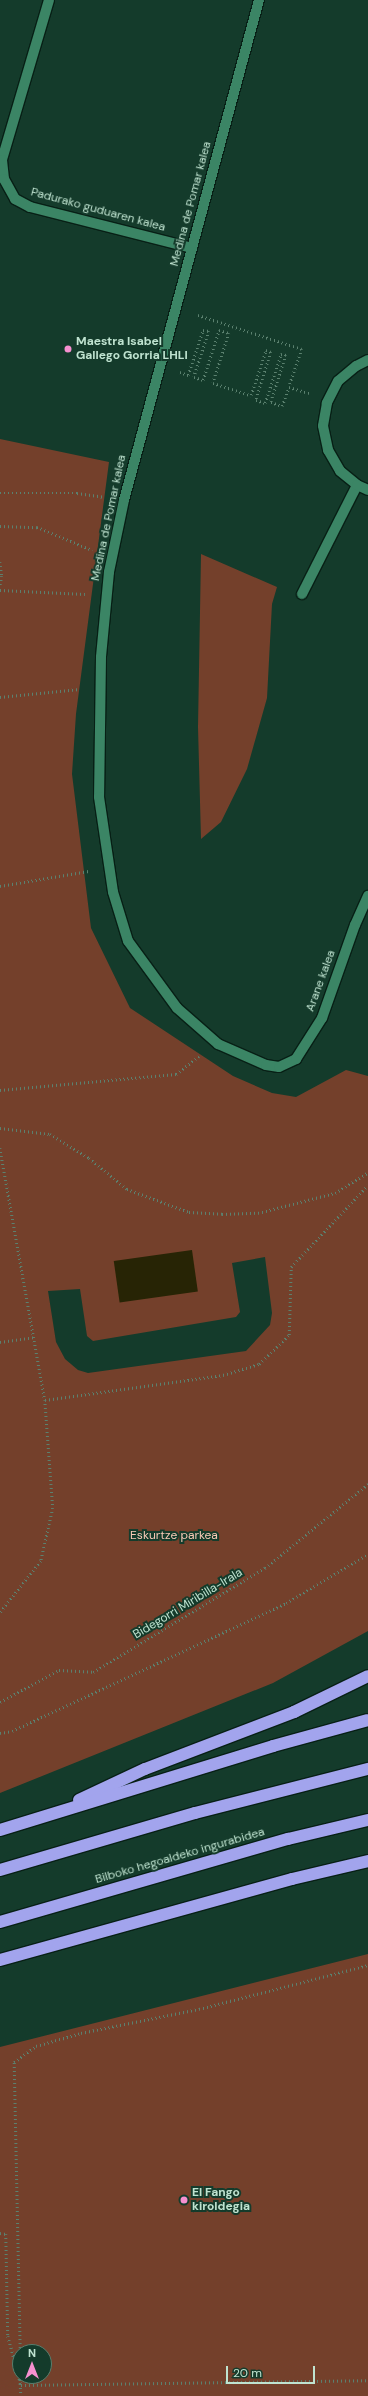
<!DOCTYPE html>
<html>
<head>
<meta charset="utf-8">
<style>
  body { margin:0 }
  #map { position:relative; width:368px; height:2396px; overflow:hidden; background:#143b2b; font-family:"DM Sans",sans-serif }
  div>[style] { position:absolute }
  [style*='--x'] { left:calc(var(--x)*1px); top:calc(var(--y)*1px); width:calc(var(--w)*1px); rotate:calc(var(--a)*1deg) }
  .green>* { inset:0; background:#74402b }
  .water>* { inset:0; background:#272405; transform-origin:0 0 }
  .path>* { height:2.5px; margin-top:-1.25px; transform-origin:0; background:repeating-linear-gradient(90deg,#5b816f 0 1px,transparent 0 4px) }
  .roads { filter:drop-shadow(1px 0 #082016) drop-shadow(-1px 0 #082016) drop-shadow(0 1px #082016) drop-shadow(0 -1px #082016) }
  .service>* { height:10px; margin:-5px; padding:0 5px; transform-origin:5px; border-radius:5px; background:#3b8565 }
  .minor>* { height:10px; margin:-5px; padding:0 5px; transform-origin:5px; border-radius:5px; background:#3b8565 }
  .motorway>* { height:12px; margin:-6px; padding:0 6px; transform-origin:6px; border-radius:6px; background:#a2a4ed }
  .dots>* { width:11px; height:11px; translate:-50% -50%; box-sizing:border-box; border:2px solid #143b2b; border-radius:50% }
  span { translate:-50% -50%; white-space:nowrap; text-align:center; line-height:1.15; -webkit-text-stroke:4px #143b2b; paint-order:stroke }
  .street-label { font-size:12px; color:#bfe3d0 }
  .poi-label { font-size:12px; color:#bfe3d0; font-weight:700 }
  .left { translate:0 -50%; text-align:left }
  .park-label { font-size:12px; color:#f9cab7 }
  .north { position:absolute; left:12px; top:2344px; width:40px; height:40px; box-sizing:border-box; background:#143b2b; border:1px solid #587e6d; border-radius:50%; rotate:0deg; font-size:11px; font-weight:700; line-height:16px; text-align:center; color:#bfe3d0 }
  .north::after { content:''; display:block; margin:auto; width:14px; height:18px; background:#f690d0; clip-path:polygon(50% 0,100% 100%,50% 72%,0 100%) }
  .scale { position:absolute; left:226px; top:2366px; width:89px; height:18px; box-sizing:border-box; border:2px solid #bfe3d0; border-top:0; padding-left:5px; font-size:12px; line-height:14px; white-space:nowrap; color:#bfe3d0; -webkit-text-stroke:3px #143b2b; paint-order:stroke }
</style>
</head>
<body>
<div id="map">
  <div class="green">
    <i style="clip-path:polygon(evenodd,0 439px,109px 462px,76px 714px,72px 774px,91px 928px,130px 1008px,233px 1076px,272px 1093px,296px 1097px,346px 1070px,368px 1076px,368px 1631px,273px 1683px,0 1793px,0 439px,265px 1257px,272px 1313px,270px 1325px,246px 1351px,88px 1373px,78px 1370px,65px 1359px,56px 1342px,48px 1291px,80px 1289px,87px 1336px,93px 1341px,236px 1317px,240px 1312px,232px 1263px,265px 1257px)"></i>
    <i style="clip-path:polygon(201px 554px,277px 587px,272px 604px,267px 698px,247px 769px,221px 822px,201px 839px,198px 727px)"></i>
    <i style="clip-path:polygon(evenodd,368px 1954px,368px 2396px,0 2396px,0 2047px,368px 1954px,20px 2352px,44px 2352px,44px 2376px,20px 2376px,20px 2352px)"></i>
  </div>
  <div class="water">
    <i style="left:192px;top:1250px;width:42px;height:79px;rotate:82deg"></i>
  </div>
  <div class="path">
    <i style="--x:198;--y:315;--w:109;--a:18.1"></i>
    <i style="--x:302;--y:349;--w:40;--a:108.9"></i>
    <i style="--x:180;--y:372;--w:9;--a:21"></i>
    <i style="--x:188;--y:375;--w:47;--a:-71.6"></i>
    <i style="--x:203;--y:330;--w:6;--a:9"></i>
    <i style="--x:209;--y:331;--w:48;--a:108.1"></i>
    <i style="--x:194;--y:377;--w:9;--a:18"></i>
    <i style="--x:203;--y:380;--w:52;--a:-72.3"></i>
    <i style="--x:219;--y:330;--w:10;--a:17"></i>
    <i style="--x:229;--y:333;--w:52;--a:107.7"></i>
    <i style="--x:213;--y:383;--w:40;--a:18"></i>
    <i style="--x:251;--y:395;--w:47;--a:-71.6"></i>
    <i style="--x:266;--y:350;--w:5;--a:22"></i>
    <i style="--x:271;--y:352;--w:50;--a:107.4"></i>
    <i style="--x:256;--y:400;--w:9;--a:18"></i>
    <i style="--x:265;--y:403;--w:52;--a:-71.9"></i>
    <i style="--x:281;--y:354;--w:5;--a:11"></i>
    <i style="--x:286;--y:355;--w:49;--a:107.7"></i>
    <i style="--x:271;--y:402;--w:12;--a:20"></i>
    <i style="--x:282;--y:406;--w:20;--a:-70"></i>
    <i style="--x:289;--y:387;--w:21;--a:17"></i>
    <i style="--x:0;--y:493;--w:77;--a:0"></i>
    <i style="--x:77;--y:493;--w:27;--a:8"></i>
    <i style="--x:0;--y:526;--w:37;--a:2"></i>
    <i style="--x:37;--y:527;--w:60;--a:22.7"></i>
    <i style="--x:0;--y:562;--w:14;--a:82"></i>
    <i style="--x:2;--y:576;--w:10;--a:101"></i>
    <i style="--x:0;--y:590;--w:85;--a:2.7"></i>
    <i style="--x:0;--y:697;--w:80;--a:-5.7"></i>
    <i style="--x:0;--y:886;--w:90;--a:-9.6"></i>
    <i style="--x:0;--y:1090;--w:177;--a:-5.2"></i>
    <i style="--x:176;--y:1074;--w:29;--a:-38"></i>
    <i style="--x:0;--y:1128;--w:50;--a:6.8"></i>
    <i style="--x:50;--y:1134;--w:46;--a:31.6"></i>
    <i style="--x:89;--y:1158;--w:49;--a:39.2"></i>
    <i style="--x:127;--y:1189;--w:66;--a:20.4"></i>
    <i style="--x:189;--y:1212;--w:33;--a:3"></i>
    <i style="--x:222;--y:1214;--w:36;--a:-2"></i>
    <i style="--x:258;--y:1213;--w:80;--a:-14.6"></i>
    <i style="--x:335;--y:1193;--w:39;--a:-32"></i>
    <i style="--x:0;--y:1148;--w:256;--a:79.9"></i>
    <i style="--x:45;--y:1400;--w:108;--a:85.8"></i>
    <i style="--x:53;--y:1508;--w:54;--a:102.8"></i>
    <i style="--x:41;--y:1561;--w:66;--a:128.3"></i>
    <i style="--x:0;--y:1342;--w:35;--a:-8"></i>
    <i style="--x:45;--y:1400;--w:180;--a:-8"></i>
    <i style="--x:223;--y:1375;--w:38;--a:-17"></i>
    <i style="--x:259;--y:1364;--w:42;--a:-44"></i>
    <i style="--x:289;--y:1335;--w:68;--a:-88.3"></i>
    <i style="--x:291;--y:1267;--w:112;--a:-46.8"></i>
    <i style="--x:0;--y:1702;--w:67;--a:-28.5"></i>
    <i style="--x:59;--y:1670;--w:34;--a:3"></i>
    <i style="--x:93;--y:1672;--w:201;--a:-31.2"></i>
    <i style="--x:265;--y:1568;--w:133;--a:-39.2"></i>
    <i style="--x:0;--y:1733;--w:12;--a:-9"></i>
    <i style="--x:12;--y:1731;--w:302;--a:-25"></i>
    <i style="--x:286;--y:1603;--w:96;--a:-30.9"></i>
    <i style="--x:0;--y:2233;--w:6;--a:9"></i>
    <i style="--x:6;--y:2234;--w:102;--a:88.9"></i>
    <i style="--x:8;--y:2336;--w:51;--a:75.1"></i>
    <i style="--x:20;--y:2352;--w:290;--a:-91.2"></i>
    <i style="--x:14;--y:2062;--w:27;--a:-36"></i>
    <i style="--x:36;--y:2046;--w:47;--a:-16.1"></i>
    <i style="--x:81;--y:2033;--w:120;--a:-11.5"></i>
    <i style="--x:199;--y:2009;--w:175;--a:-14.6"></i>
    <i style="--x:20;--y:2376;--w:20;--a:87"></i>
    <i style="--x:21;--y:2385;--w:347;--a:-0.8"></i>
  </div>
  <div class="roads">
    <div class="service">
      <i style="--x:302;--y:594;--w:122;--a:-63.2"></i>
    </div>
    <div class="minor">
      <i style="--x:49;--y:0;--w:167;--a:106.4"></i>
      <i style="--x:2;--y:160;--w:19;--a:84"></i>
      <i style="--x:4;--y:179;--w:23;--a:61"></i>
      <i style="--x:15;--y:199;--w:17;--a:28"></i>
      <i style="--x:30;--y:207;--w:167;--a:14.2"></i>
      <i style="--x:259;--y:0;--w:518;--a:105.11"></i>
      <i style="--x:124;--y:500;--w:74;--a:101.8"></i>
      <i style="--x:109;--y:572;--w:85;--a:95.4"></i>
      <i style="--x:101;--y:657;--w:140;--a:90.8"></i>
      <i style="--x:99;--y:797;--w:96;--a:81.6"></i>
      <i style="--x:113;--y:892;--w:51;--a:73"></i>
      <i style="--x:128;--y:941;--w:83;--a:53.8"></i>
      <i style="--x:177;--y:1008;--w:55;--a:41.3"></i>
      <i style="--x:218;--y:1044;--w:52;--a:23.6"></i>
      <i style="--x:266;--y:1065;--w:13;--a:9"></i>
      <i style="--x:279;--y:1067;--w:19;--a:-25"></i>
      <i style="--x:296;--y:1059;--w:49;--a:-57.6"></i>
      <i style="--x:322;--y:1018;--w:99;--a:-70.5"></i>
      <i style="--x:355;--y:925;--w:32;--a:-66"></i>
      <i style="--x:368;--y:360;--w:13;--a:153"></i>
      <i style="--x:356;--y:366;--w:23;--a:140"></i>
      <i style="--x:338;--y:381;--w:25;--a:117"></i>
      <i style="--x:327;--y:403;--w:23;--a:100"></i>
      <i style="--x:323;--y:426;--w:25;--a:78"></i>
      <i style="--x:328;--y:450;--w:24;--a:60"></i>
      <i style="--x:340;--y:471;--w:22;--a:39"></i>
      <i style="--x:357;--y:485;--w:12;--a:24"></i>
    </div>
    <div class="motorway">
      <i style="--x:79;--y:1800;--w:73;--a:-25.2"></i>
      <i style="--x:145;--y:1769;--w:160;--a:-20.9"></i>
      <i style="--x:294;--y:1712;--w:82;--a:-25.9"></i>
      <i style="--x:0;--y:1830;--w:286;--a:-17.1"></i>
      <i style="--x:273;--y:1746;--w:98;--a:-15.3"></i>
      <i style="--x:0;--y:1870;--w:203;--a:-16.3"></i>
      <i style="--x:195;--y:1813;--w:179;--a:-14.3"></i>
      <i style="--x:0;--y:1922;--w:300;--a:-16.1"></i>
      <i style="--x:288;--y:1839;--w:82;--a:-13.4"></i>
      <i style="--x:0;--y:1960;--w:303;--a:-15.5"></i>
      <i style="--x:292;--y:1879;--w:78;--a:-13.3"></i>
    </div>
  </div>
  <div class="dots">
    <i style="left:68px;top:349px;background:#f690d0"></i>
    <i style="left:184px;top:2200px;background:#f690d0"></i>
  </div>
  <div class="street-label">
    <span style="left:191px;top:204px;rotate:-75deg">Medina de Pomar kalea</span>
    <span style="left:98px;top:210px;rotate:15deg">Padurako guduaren kalea</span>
    <span style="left:109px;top:518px;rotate:-78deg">Medina de Pomar kalea</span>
    <span style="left:321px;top:981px;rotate:-70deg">Arane kalea</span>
    <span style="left:188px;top:1604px;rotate:-31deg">Bidegorri Miribilla-Irala</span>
    <span style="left:180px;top:1856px;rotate:-16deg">Bilboko hegoaldeko ingurabidea</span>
  </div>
  <div class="poi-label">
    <span class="left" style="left:76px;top:349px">Maestra Isabel<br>Gallego Gorria LHLI</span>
    <span class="left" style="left:192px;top:2200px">El Fango<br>kiroldegia</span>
  </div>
  <div class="park-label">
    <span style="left:174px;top:1536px">Eskurtze parkea</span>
  </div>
  <div class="north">N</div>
  <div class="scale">20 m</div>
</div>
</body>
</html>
